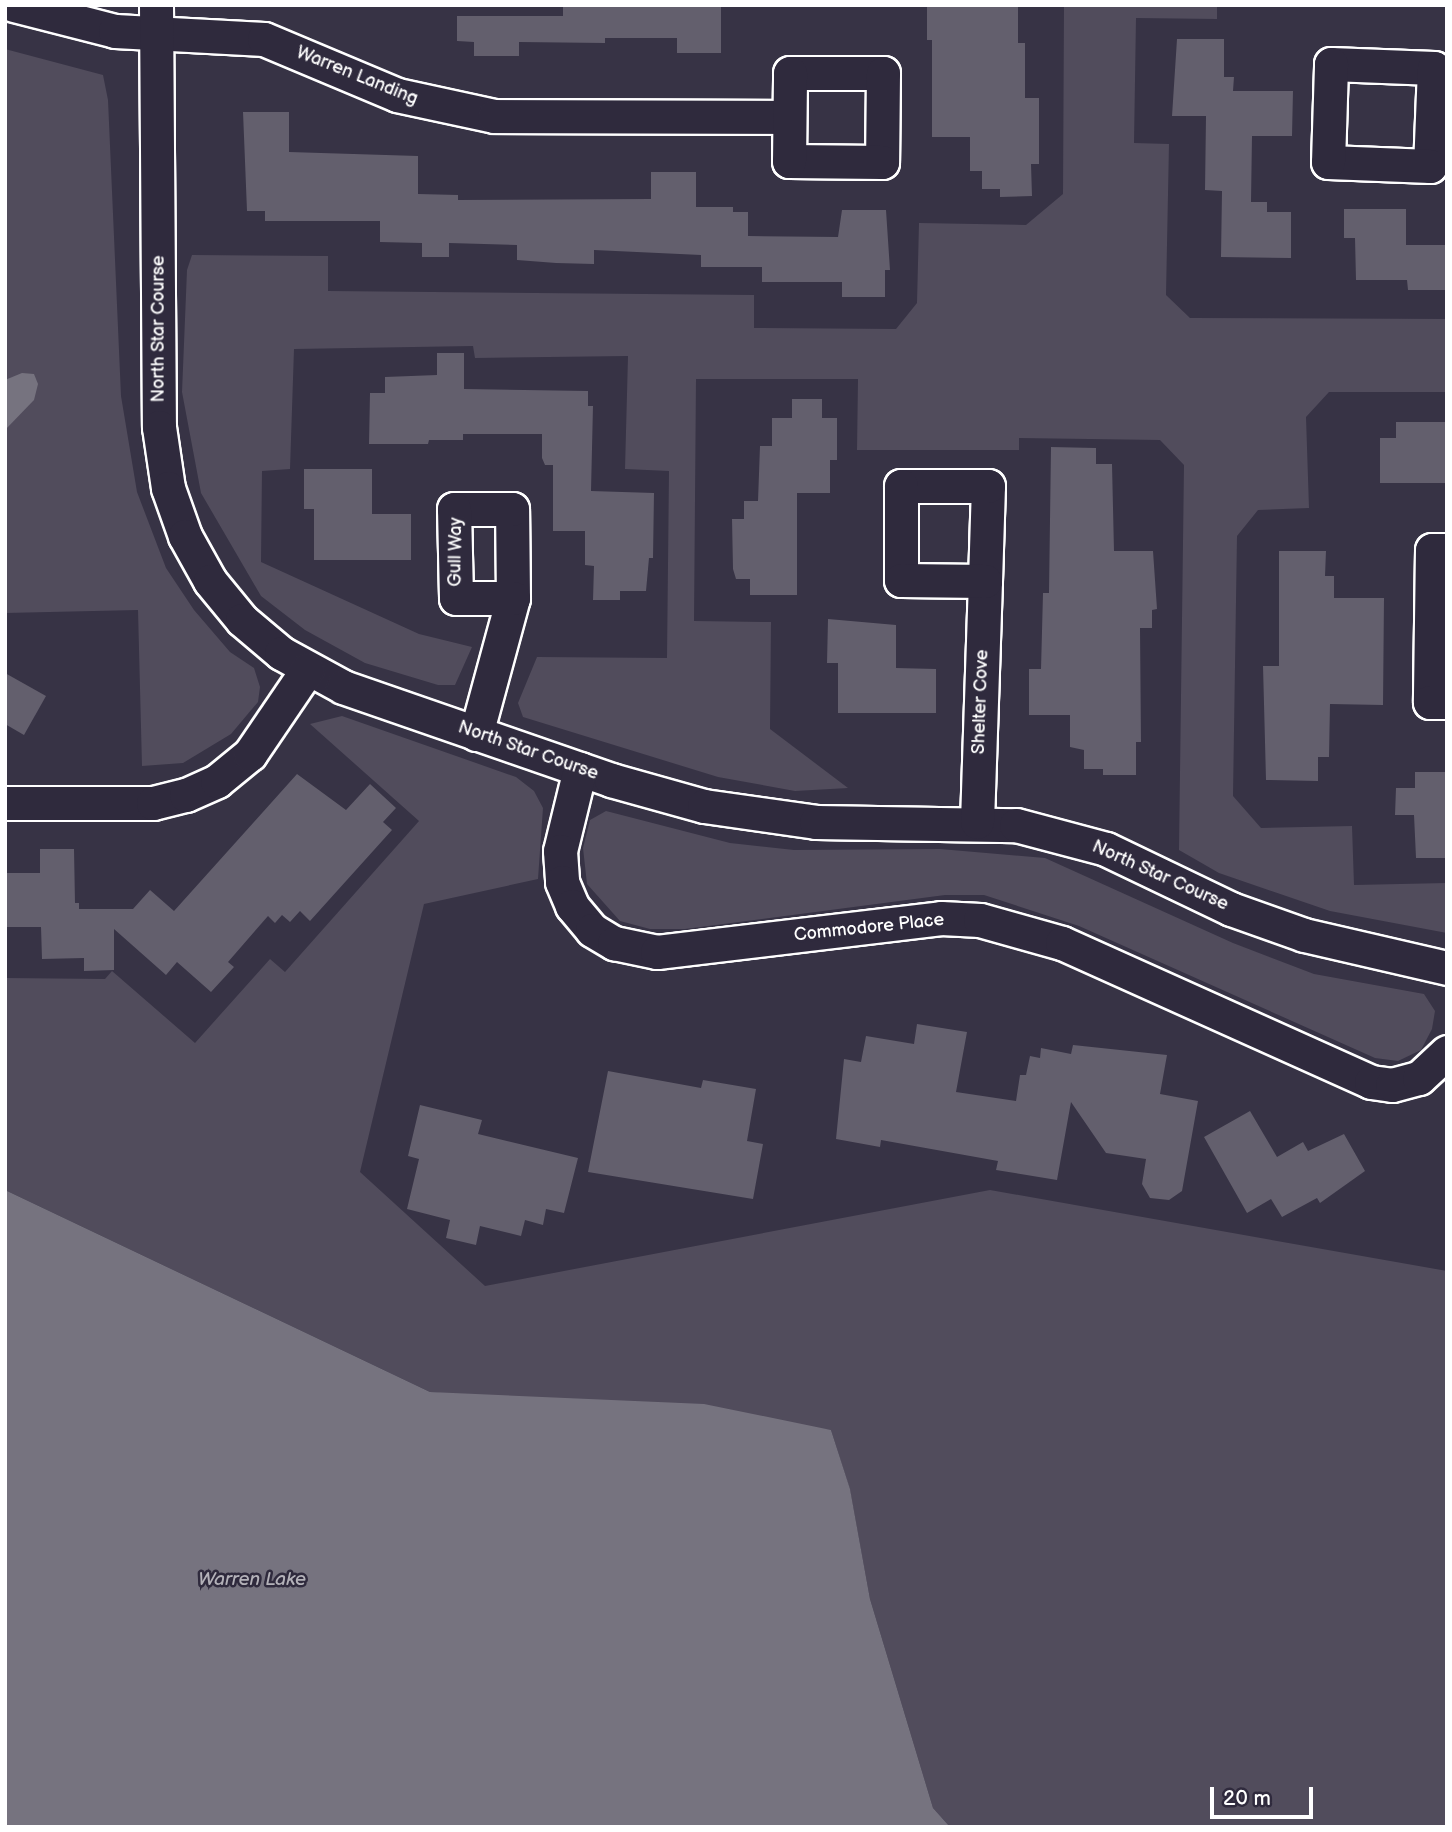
<!DOCTYPE html>
<html>
<head>
<meta charset="utf-8">
<style>
  body { margin:0 }
  #map { position:relative; width:1452px; height:1832px; overflow:hidden; background:#373345; font-family:"Balsamiq Sans",sans-serif }
  div>[style] { position:absolute }
  [style*='--x'] { left:calc(var(--x)*1px); top:calc(var(--y)*1px); width:calc(var(--w)*1px); rotate:calc(var(--a)*1deg) }
  .green>* { inset:0; background:#514c5c }
  .water>* { inset:0; background:#76737f }
  .building>* { inset:0; background:#635f6d }
  .roads { filter:drop-shadow(2px 0 #fff) drop-shadow(-2px 0 #fff) drop-shadow(0 2px #fff) drop-shadow(0 -2px #fff) }
  .street>* { height:33px; margin:-16.5px; padding:0 16.5px; transform-origin:16.5px; border-radius:16.5px; background:#2f2a3d }
  span { translate:-50% -50%; white-space:nowrap; text-align:center; line-height:1.15; -webkit-text-stroke:5px #2f2a3d; paint-order:stroke }
  .street-label { font-size:18px; color:#fff }
  .water-label { font-size:19px; color:#b4b2b9; font-style:italic }
  .frame { position:absolute; inset:0; border:7px solid #fff; pointer-events:none }
  .scale { position:absolute; left:1210px; top:1787px; width:103px; height:32px; box-sizing:border-box; border:4px solid #fff; border-top:0; padding-left:9px; font-size:21px; line-height:24px; white-space:nowrap; color:#fff; -webkit-text-stroke:5px #2f2a3d; paint-order:stroke }
</style>
</head>
<body>
<div id="map">
  <div class="green">
    <i style="clip-path:polygon(1064px 5px,1217px 5px,1217px 19px,1136px 18px,1134px 143px,1169px 144px,1166px 295px,1190px 318px,1447px 319px,1447px 392px,1329px 392px,1306px 417px,1309px 508px,1258px 510px,1237px 536px,1233px 796px,1261px 828px,1352px 826px,1354px 885px,1447px 883px,1447px 933px,1330px 911px,1219px 873px,1179px 850px,1184px 465px,1160px 440px,1019px 438px,1019px 450px,857px 450px,858px 379px,696px 379px,694px 621px,771px 622px,770px 729px,848px 788px,795px 791px,718px 777px,523px 717px,518px 703px,537px 657px,667px 658px,669px 471px,625px 469px,628px 356px,475px 358px,473px 346px,294px 349px,290px 469px,262px 471px,261px 562px,419px 634px,472px 647px,455px 685px,438px 685px,365px 663px,305px 630px,261px 596px,201px 493px,182px 392px,187px 270px,192px 255px,328px 256px,328px 291px,754px 295px,754px 328px,896px 329px,917px 303px,919px 223px,1026px 225px,1063px 194px)"></i>
    <i style="clip-path:polygon(5px 49px,103px 75px,108px 100px,121px 396px,137px 492px,166px 568px,194px 610px,230px 652px,254px 668px,260px 687px,258px 702px,231px 734px,183px 763px,142px 766px,138px 610px,5px 613px)"></i>
    <i style="clip-path:polygon(342px 716px,516px 777px,534px 791px,543px 808px,538px 879px,424px 904px,360px 1172px,485px 1286px,990px 1190px,1447px 1271px,1447px 1827px,950px 1827px,933px 1808px,870px 1599px,850px 1490px,831px 1430px,430px 1392px,5px 1190px,5px 978px,105px 979px,112px 971px,195px 1043px,270px 959px,285px 972px,419px 821px,310px 724px)"></i>
    <i style="clip-path:polygon(606px 811px,730px 843px,794px 850px,940px 849px,1045px 858px,1233px 943px,1314px 974px,1424px 994px,1435px 1011px,1432px 1029px,1421px 1050px,1398px 1061px,1375px 1058px,1079px 926px,984px 895px,945px 895px,685px 929px,650px 929px,620px 921px,587px 884px,583px 848px,590px 820px)"></i>
  </div>
  <div class="water">
    <i style="clip-path:polygon(22px 373px,34px 374px,38px 384px,34px 400px,5px 430px,5px 380px)"></i>
    <i style="clip-path:polygon(5px 1190px,430px 1392px,704px 1404px,831px 1430px,850px 1489px,870px 1599px,933px 1808px,950px 1827px,5px 1827px)"></i>
  </div>
  <div class="building">
    <i style="clip-path:polygon(563px 5px,721px 5px,721px 53px,677px 53px,677px 38px,605px 38px,605px 43px,519px 42px,519px 56px,474px 56px,474px 42px,457px 41px,457px 16px,563px 16px)"></i>
    <i style="clip-path:polygon(927px 5px,1018px 5px,1018px 43px,1025px 43px,1025px 98px,1039px 98px,1039px 164px,1031px 164px,1032px 196px,1000px 197px,1000px 189px,982px 189px,982px 171px,970px 171px,970px 137px,932px 137px,932px 40px,927px 40px)"></i>
    <i style="clip-path:polygon(1177px 39px,1224px 39px,1224px 77px,1234px 77px,1233px 91px,1293px 91px,1292px 136px,1252px 136px,1251px 202px,1267px 202px,1267px 212px,1291px 212px,1291px 258px,1221px 257px,1222px 191px,1205px 190px,1206px 116px,1172px 116px)"></i>
    <i style="clip-path:polygon(243px 112px,289px 112px,289px 152px,418px 156px,418px 194px,458px 195px,458px 200px,651px 199px,651px 172px,696px 172px,696px 207px,733px 207px,733px 212px,748px 212px,748px 236px,838px 237px,842px 210px,886px 210px,890px 270px,885px 270px,885px 297px,842px 297px,842px 282px,762px 282px,762px 267px,701px 267px,701px 255px,594px 250px,594px 264px,556px 263px,517px 260px,517px 245px,449px 243px,449px 257px,422px 257px,422px 243px,380px 242px,380px 221px,265px 221px,265px 211px,247px 211px)"></i>
    <i style="clip-path:polygon(1344px 209px,1406px 209px,1406px 245px,1446px 245px,1446px 290px,1408px 290px,1407px 280px,1356px 280px,1355px 238px,1344px 238px)"></i>
    <i style="clip-path:polygon(437px 353px,464px 353px,464px 389px,588px 391px,588px 406px,593px 406px,591px 491px,654px 493px,653px 558px,649px 558px,646px 591px,620px 591px,620px 600px,593px 600px,594px 566px,585px 565px,585px 531px,553px 531px,553px 465px,545px 465px,542px 458px,542px 434px,463px 434px,463px 440px,429px 440px,428px 444px,369px 444px,370px 393px,385px 393px,385px 377px,437px 375px)"></i>
    <i style="clip-path:polygon(792px 399px,822px 399px,822px 418px,837px 418px,837px 460px,830px 460px,830px 493px,797px 493px,797px 595px,750px 595px,750px 579px,736px 579px,733px 569px,732px 519px,744px 519px,744px 501px,758px 501px,760px 446px,772px 446px,772px 418px,792px 418px)"></i>
    <i style="clip-path:polygon(1396px 422px,1447px 422px,1447px 483px,1380px 483px,1380px 438px,1396px 438px)"></i>
    <i style="clip-path:polygon(1051px 447px,1096px 448px,1096px 464px,1112px 464px,1114px 551px,1153px 551px,1157px 609px,1152px 610px,1152px 628px,1140px 628px,1141px 742px,1136px 742px,1136px 775px,1103px 775px,1103px 769px,1084px 769px,1084px 750px,1070px 747px,1070px 715px,1029px 715px,1029px 669px,1041px 669px,1043px 593px,1049px 593px)"></i>
    <i style="clip-path:polygon(304px 469px,372px 469px,372px 514px,411px 514px,411px 560px,314px 560px,314px 509px,304px 509px)"></i>
    <i style="clip-path:polygon(1279px 551px,1326px 551px,1325px 576px,1334px 576px,1334px 598px,1384px 598px,1383px 705px,1330px 704px,1329px 757px,1318px 757px,1318px 781px,1266px 780px,1263px 666px,1279px 666px)"></i>
    <i style="clip-path:polygon(828px 619px,896px 625px,896px 668px,936px 669px,936px 713px,838px 713px,838px 663px,827px 663px)"></i>
    <i style="clip-path:polygon(5px 673px,46px 696px,24px 735px,5px 724px)"></i>
    <i style="clip-path:polygon(1415px 772px,1447px 772px,1447px 858px,1416px 858px,1414px 815px,1395px 815px,1396px 788px,1415px 788px)"></i>
    <i style="clip-path:polygon(297px 774px,346px 810px,370px 784px,396px 808px,383px 822px,392px 830px,310px 921px,300px 911px,290px 922px,282px 915px,275px 923px,268px 916px,228px 962px,234px 967px,211px 992px,177px 962px,166px 975px,114px 929px,114px 970px,84px 971px,84px 958px,42px 959px,41px 927px,5px 927px,5px 873px,40px 873px,40px 849px,74px 849px,75px 903px,79px 903px,79px 909px,133px 909px,150px 890px,174px 911px)"></i>
    <i style="clip-path:polygon(917px 1024px,967px 1032px,956px 1092px,1016px 1101px,1020px 1075px,1026px 1075px,1030px 1056px,1040px 1058px,1041px 1048px,1071px 1054px,1073px 1045px,1167px 1055px,1160px 1094px,1198px 1101px,1182px 1191px,1169px 1200px,1150px 1198px,1142px 1184px,1146px 1159px,1106px 1153px,1071px 1102px,1057px 1180px,996px 1170px,998px 1161px,881px 1140px,880px 1147px,836px 1139px,844px 1059px,861px 1062px,866px 1036px,914px 1044px)"></i>
    <i style="clip-path:polygon(608px 1071px,701px 1088px,703px 1080px,756px 1089px,747px 1141px,763px 1144px,753px 1199px,588px 1172px)"></i>
    <i style="clip-path:polygon(420px 1105px,482px 1120px,478px 1134px,578px 1158px,564px 1213px,546px 1209px,543px 1225px,525px 1220px,521px 1236px,480px 1226px,476px 1245px,446px 1238px,450px 1220px,407px 1209px,419px 1159px,408px 1156px)"></i>
    <i style="clip-path:polygon(1250px 1111px,1277px 1157px,1303px 1142px,1308px 1151px,1344px 1134px,1365px 1171px,1320px 1203px,1317px 1198px,1282px 1217px,1271px 1199px,1247px 1213px,1204px 1137px)"></i>
  </div>
  <div class="roads">
    <div class="street">
      <i style="--x:14;--y:5;--w:104;--a:14.4"></i>
      <i style="--x:115;--y:31;--w:149;--a:3.1"></i>
      <i style="--x:264;--y:39;--w:144;--a:22.8"></i>
      <i style="--x:397;--y:95;--w:99;--a:12.2"></i>
      <i style="--x:494;--y:116;--w:295;--a:0.2"></i>
      <i style="--x:156;--y:5;--w:422;--a:89.6"></i>
      <i style="--x:159;--y:427;--w:62;--a:81.6"></i>
      <i style="--x:168;--y:488;--w:51;--a:70.5"></i>
      <i style="--x:185;--y:536;--w:51;--a:60.9"></i>
      <i style="--x:210;--y:581;--w:50;--a:50.6"></i>
      <i style="--x:242;--y:620;--w:51;--a:40.2"></i>
      <i style="--x:281;--y:653;--w:71;--a:28.7"></i>
      <i style="--x:343;--y:687;--w:284;--a:19.1"></i>
      <i style="--x:611;--y:780;--w:97;--a:15.6"></i>
      <i style="--x:704;--y:806;--w:113;--a:8.1"></i>
      <i style="--x:816;--y:822;--w:200;--a:0.9"></i>
      <i style="--x:1016;--y:825;--w:93;--a:14.9"></i>
      <i style="--x:1106;--y:849;--w:139;--a:25.6"></i>
      <i style="--x:1231;--y:909;--w:77;--a:19.6"></i>
      <i style="--x:1304;--y:935;--w:147;--a:13"></i>
      <i style="--x:1331;--y:64;--w:103;--a:2.2"></i>
      <i style="--x:1434;--y:68;--w:98;--a:92.3"></i>
      <i style="--x:1430;--y:166;--w:102;--a:-177.8"></i>
      <i style="--x:1328;--y:162;--w:98;--a:-88.2"></i>
      <i style="--x:790;--y:73;--w:93;--a:0"></i>
      <i style="--x:883;--y:73;--w:89;--a:90.6"></i>
      <i style="--x:882;--y:162;--w:93;--a:-179.4"></i>
      <i style="--x:789;--y:161;--w:88;--a:-89.3"></i>
      <i style="--x:1447;--y:550;--w:15;--a:180"></i>
      <i style="--x:1432;--y:550;--w:152;--a:90.8"></i>
      <i style="--x:1430;--y:702;--w:17;--a:0"></i>
      <i style="--x:476;--y:734;--w:141;--a:-74.8"></i>
      <i style="--x:513;--y:598;--w:89;--a:-90.6"></i>
      <i style="--x:512;--y:509;--w:58;--a:180"></i>
      <i style="--x:454;--y:509;--w:89;--a:88.7"></i>
      <i style="--x:456;--y:598;--w:57;--a:0"></i>
      <i style="--x:580;--y:769;--w:84;--a:103.7"></i>
      <i style="--x:560;--y:851;--w:31;--a:86"></i>
      <i style="--x:562;--y:882;--w:26;--a:67"></i>
      <i style="--x:572;--y:906;--w:31;--a:50"></i>
      <i style="--x:592;--y:930;--w:26;--a:31"></i>
      <i style="--x:614;--y:943;--w:44;--a:11.8"></i>
      <i style="--x:657;--y:952;--w:286;--a:-6.8"></i>
      <i style="--x:941;--y:918;--w:39;--a:3"></i>
      <i style="--x:980;--y:920;--w:85;--a:15.7"></i>
      <i style="--x:1062;--y:943;--w:339;--a:24.2"></i>
      <i style="--x:1371;--y:1082;--w:21;--a:8"></i>
      <i style="--x:1392;--y:1085;--w:28;--a:-15"></i>
      <i style="--x:1419;--y:1078;--w:38;--a:-43"></i>
      <i style="--x:5;--y:803;--w:148;--a:0"></i>
      <i style="--x:153;--y:803;--w:34;--a:-14"></i>
      <i style="--x:186;--y:795;--w:34;--a:-24"></i>
      <i style="--x:217;--y:781;--w:43;--a:-39.3"></i>
      <i style="--x:250;--y:754;--w:102;--a:-55.8"></i>
      <i style="--x:977;--y:822;--w:241;--a:-88.1"></i>
      <i style="--x:985;--y:581;--w:95;--a:-88.2"></i>
      <i style="--x:988;--y:486;--w:87;--a:180"></i>
      <i style="--x:901;--y:486;--w:94;--a:90"></i>
      <i style="--x:901;--y:580;--w:84;--a:0.7"></i>
    </div>
  </div>
  <div class="street-label">
    <span style="left:357px;top:76px;rotate:22deg">Warren Landing</span>
    <span style="left:159px;top:329px;rotate:-90deg">North Star Course</span>
    <span style="left:456px;top:552px;rotate:-89deg">Gull Way</span>
    <span style="left:981px;top:702px;rotate:-88deg">Shelter Cove</span>
    <span style="left:528px;top:751px;rotate:19deg">North Star Course</span>
    <span style="left:1160px;top:876px;rotate:24deg">North Star Course</span>
    <span style="left:869px;top:928px;rotate:-6deg">Commodore Place</span>
  </div>
  <div class="water-label">
    <span style="left:252px;top:1580px">Warren Lake</span>
  </div>
  <div class="frame"></div>
  <div class="scale">20 m</div>
</div>
</body>
</html>
